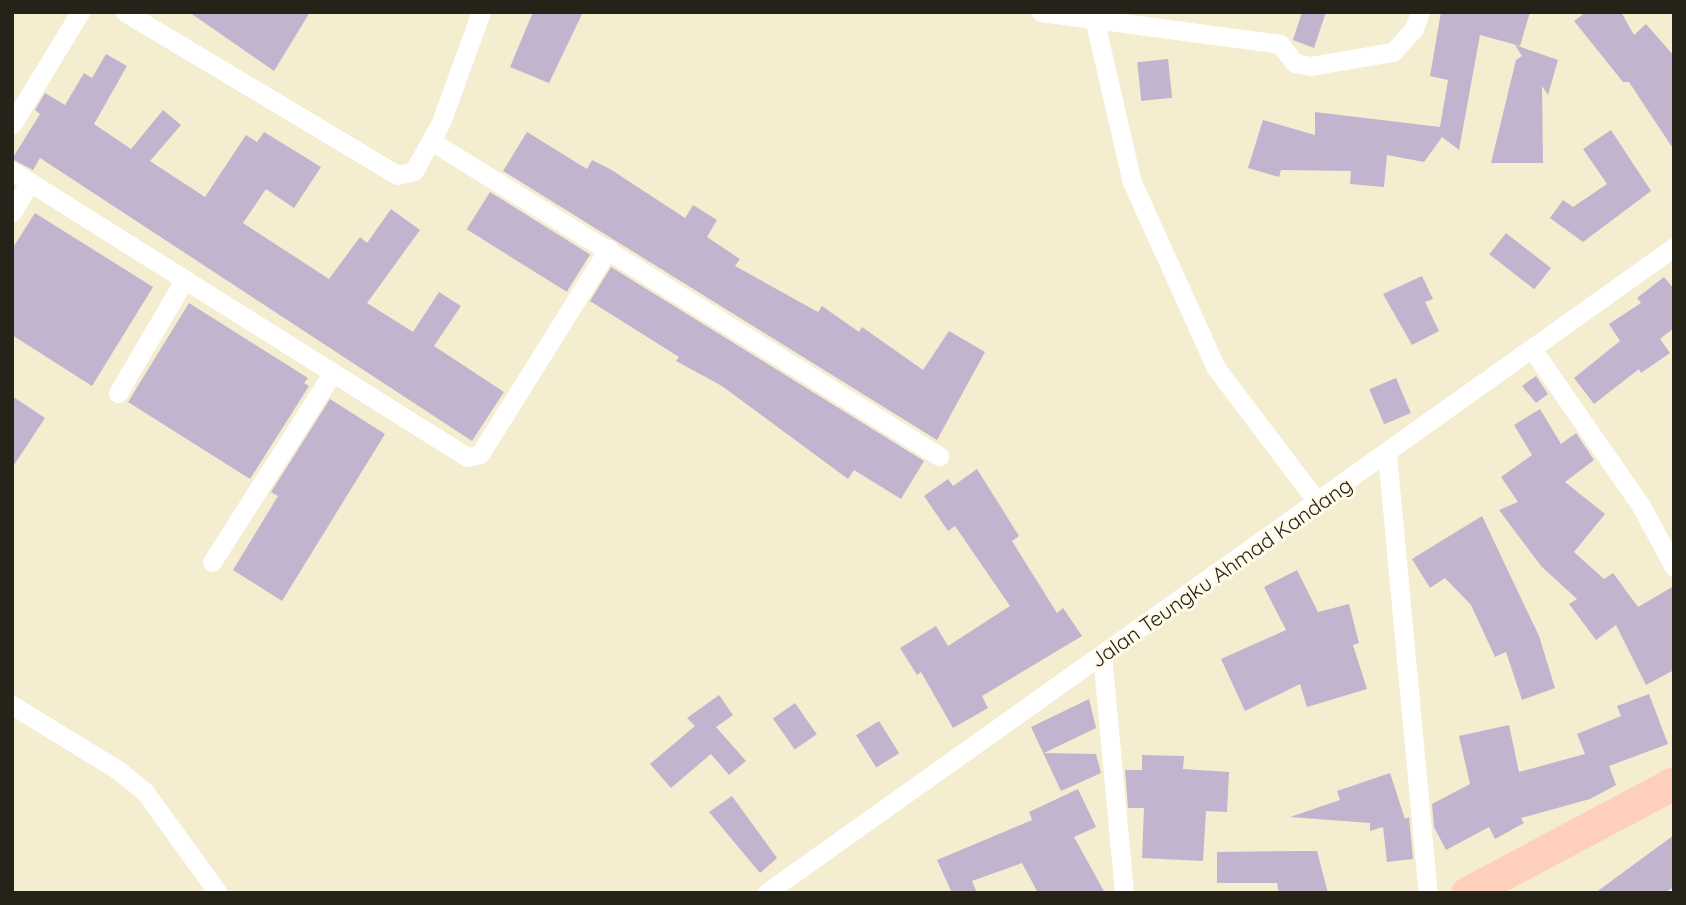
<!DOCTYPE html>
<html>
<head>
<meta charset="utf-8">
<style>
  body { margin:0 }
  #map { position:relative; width:1686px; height:905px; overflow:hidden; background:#f5edd0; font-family:Quicksand,sans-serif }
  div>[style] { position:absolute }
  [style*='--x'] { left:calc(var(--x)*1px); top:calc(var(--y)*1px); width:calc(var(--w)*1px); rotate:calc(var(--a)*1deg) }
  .building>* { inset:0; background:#c2b4ce; transform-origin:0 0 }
  .minor>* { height:19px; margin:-9.5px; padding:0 9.5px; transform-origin:9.5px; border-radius:9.5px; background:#fff }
  .trunk>* { height:33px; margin:-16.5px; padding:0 16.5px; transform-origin:16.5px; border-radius:16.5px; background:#fed0bc }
  span { translate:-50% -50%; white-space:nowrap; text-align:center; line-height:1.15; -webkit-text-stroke:6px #fffae9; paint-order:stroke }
  .street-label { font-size:21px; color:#252217 }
  .frame { position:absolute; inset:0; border:14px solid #252217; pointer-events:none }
</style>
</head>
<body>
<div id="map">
  <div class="building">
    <i style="clip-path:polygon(189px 12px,310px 12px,274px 71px)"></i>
    <i style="clip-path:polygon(533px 12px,583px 12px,549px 83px,510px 67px)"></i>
    <i style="clip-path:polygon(1302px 12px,1326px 12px,1314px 48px,1293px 40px)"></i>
    <i style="clip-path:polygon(1441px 12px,1530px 12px,1520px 46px,1480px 35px,1459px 150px,1442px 137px,1424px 162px,1387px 155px,1384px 187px,1350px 184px,1351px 171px,1281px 170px,1279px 177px,1248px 168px,1263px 120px,1315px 135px,1315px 112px,1440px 127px,1448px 80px,1430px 76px)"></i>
    <i style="clip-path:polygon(1586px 12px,1621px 12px,1634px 35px,1646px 24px,1674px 56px,1674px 150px,1629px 82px,1623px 82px,1574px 21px)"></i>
    <i style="clip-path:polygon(1515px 45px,1558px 60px,1548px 95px,1542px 86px,1543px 163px,1491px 163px,1516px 60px,1522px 56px)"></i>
    <i style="clip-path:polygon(106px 54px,127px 66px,94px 124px,131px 149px,163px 110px,181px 125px,150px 161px,205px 197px,246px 135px,257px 142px,264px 132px,321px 167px,294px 208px,266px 189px,243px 223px,329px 279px,360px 237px,367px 243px,391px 209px,420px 230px,367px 303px,413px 332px,439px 292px,461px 306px,434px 346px,504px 392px,472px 441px,40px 158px,33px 170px,12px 159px,40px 114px,35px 110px,45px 93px,65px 105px,84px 73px,92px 78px)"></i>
    <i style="left:1168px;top:59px;width:39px;height:31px;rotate:84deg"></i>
    <i style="clip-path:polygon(1611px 130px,1651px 191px,1583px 242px,1550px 218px,1563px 200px,1573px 207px,1607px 184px,1583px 149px)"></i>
    <i style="clip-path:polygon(527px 132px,587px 169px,592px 160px,610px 169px,685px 218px,693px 205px,717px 220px,707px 237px,740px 259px,735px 266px,818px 312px,822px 306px,859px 332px,862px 327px,923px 370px,949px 331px,985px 352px,937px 440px,503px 171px)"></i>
    <i style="left:490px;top:192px;width:118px;height:44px;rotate:32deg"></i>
    <i style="clip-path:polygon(35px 213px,153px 287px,92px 386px,12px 335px,12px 249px)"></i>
    <i style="left:1506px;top:233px;width:57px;height:27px;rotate:38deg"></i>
    <i style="clip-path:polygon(611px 267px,924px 461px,901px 499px,854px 470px,848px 479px,722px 386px,676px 361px,679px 357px,590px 301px)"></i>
    <i style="clip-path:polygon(1422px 276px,1433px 299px,1425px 302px,1439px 331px,1412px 345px,1383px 294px)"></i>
    <i style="clip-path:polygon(1664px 277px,1674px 289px,1674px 328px,1660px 339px,1670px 353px,1641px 373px,1639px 369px,1594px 404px,1574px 378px,1620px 341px,1609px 324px,1641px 303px,1637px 298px)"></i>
    <i style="clip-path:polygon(189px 303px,308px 378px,304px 383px,309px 386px,250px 479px,128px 402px)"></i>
    <i style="clip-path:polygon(1536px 376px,1548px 394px,1536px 403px,1522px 386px)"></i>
    <i style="left:1396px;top:378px;width:38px;height:29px;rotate:67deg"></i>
    <i style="clip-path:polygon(12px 396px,45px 418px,12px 468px)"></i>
    <i style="clip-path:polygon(330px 399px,385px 434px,282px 601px,233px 570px,278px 496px,271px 492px)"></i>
    <i style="clip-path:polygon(1540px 409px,1561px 444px,1576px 433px,1594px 460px,1565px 482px,1605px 514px,1574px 552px,1604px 579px,1613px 573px,1638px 607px,1674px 586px,1674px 670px,1646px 685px,1616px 625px,1596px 640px,1569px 604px,1577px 599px,1541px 566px,1499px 510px,1518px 502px,1501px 477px,1532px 455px,1514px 425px)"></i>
    <i style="clip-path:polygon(977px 469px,1019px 536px,1012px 541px,1057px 613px,1063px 608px,1082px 636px,982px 696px,988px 708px,953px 728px,921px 672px,917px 675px,900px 648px,936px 626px,948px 646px,1010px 606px,955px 526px,948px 531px,924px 496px,948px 479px,953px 486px)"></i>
    <i style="clip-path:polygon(1482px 516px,1539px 636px,1555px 688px,1522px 700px,1506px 652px,1495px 657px,1471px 605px,1445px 578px,1430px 588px,1412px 559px)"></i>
    <i style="clip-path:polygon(1297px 570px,1318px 612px,1349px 604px,1359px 643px,1353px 645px,1367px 689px,1307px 707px,1300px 684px,1245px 711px,1221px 659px,1286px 630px,1264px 587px)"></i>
    <i style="clip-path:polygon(1649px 694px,1668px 744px,1609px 766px,1616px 785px,1590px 799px,1521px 818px,1524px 823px,1495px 839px,1489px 827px,1446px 850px,1434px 827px,1432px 804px,1470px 784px,1459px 736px,1509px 725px,1519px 772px,1585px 754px,1577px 734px,1621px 716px,1617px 706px)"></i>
    <i style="clip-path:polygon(719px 695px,733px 715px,716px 727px,746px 761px,729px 775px,711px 754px,671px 788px,650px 764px,695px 726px,687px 718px)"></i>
    <i style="clip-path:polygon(1089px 699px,1096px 728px,1044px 753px,1096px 754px,1101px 773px,1061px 791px,1031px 727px)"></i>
    <i style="left:795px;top:703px;width:38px;height:27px;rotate:55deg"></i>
    <i style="left:879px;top:721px;width:38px;height:27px;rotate:58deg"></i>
    <i style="clip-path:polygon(1142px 755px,1184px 756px,1183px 769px,1229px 772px,1227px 812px,1206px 811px,1203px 861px,1142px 858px,1144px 808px,1128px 808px,1125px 770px,1142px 770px)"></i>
    <i style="clip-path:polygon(1390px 773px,1405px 819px,1409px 817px,1413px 859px,1387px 862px,1383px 827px,1370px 831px,1370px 823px,1290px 817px,1340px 800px,1337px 791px)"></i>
    <i style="clip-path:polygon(1078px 789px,1096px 827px,1074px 837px,1105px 893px,1038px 893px,1022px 863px,972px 881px,977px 893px,952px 893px,937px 860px,1032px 820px,1029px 812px)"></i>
    <i style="clip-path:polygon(732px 796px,777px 858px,760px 873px,709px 812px)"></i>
    <i style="clip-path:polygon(1674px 835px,1674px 887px,1664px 893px,1595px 893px)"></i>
    <i style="clip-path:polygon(1295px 851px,1317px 851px,1328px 893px,1279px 893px,1277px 883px,1217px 883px,1217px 852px)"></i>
  </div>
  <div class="minor">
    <i style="--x:125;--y:12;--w:317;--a:30.9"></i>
    <i style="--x:397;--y:175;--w:17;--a:-13"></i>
    <i style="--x:414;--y:171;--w:56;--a:-61.1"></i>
    <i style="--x:441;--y:122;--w:117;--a:-70"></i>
    <i style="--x:1041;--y:12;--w:241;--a:7.6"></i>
    <i style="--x:1280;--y:44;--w:24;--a:52"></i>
    <i style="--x:1295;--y:63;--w:15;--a:11"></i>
    <i style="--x:1310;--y:66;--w:84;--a:-9.6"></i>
    <i style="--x:1393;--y:52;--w:31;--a:-48"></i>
    <i style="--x:1414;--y:29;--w:18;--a:-71"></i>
    <i style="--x:1094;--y:18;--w:168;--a:77"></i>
    <i style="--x:1132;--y:182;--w:204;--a:65.7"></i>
    <i style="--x:1216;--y:368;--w:164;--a:52.9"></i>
    <i style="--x:12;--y:124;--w:131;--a:-58.7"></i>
    <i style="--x:431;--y:141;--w:598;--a:31.8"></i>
    <i style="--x:12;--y:171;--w:537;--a:32.15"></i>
    <i style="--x:467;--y:457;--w:13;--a:-13"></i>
    <i style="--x:480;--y:454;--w:242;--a:-58"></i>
    <i style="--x:12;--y:212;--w:35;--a:-59"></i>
    <i style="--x:1532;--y:349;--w:191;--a:55.2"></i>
    <i style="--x:1641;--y:506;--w:69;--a:61.6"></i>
    <i style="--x:118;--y:393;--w:132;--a:-59.6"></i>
    <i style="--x:1387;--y:454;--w:441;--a:84.7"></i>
    <i style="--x:212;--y:562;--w:225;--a:-57.5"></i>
    <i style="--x:1102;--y:655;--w:239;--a:84.7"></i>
    <i style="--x:12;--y:705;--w:124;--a:31.5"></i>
    <i style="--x:118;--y:770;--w:35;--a:39"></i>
    <i style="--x:145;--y:792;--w:125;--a:54.1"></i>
    <i style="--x:766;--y:893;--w:1114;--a:-35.43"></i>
  </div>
  <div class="trunk">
    <i style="--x:1467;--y:893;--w:234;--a:-28"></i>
  </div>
  <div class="street-label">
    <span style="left:1221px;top:572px;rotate:-35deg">Jalan Teungku Ahmad Kandang</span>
  </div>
  <div class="frame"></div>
</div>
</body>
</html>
